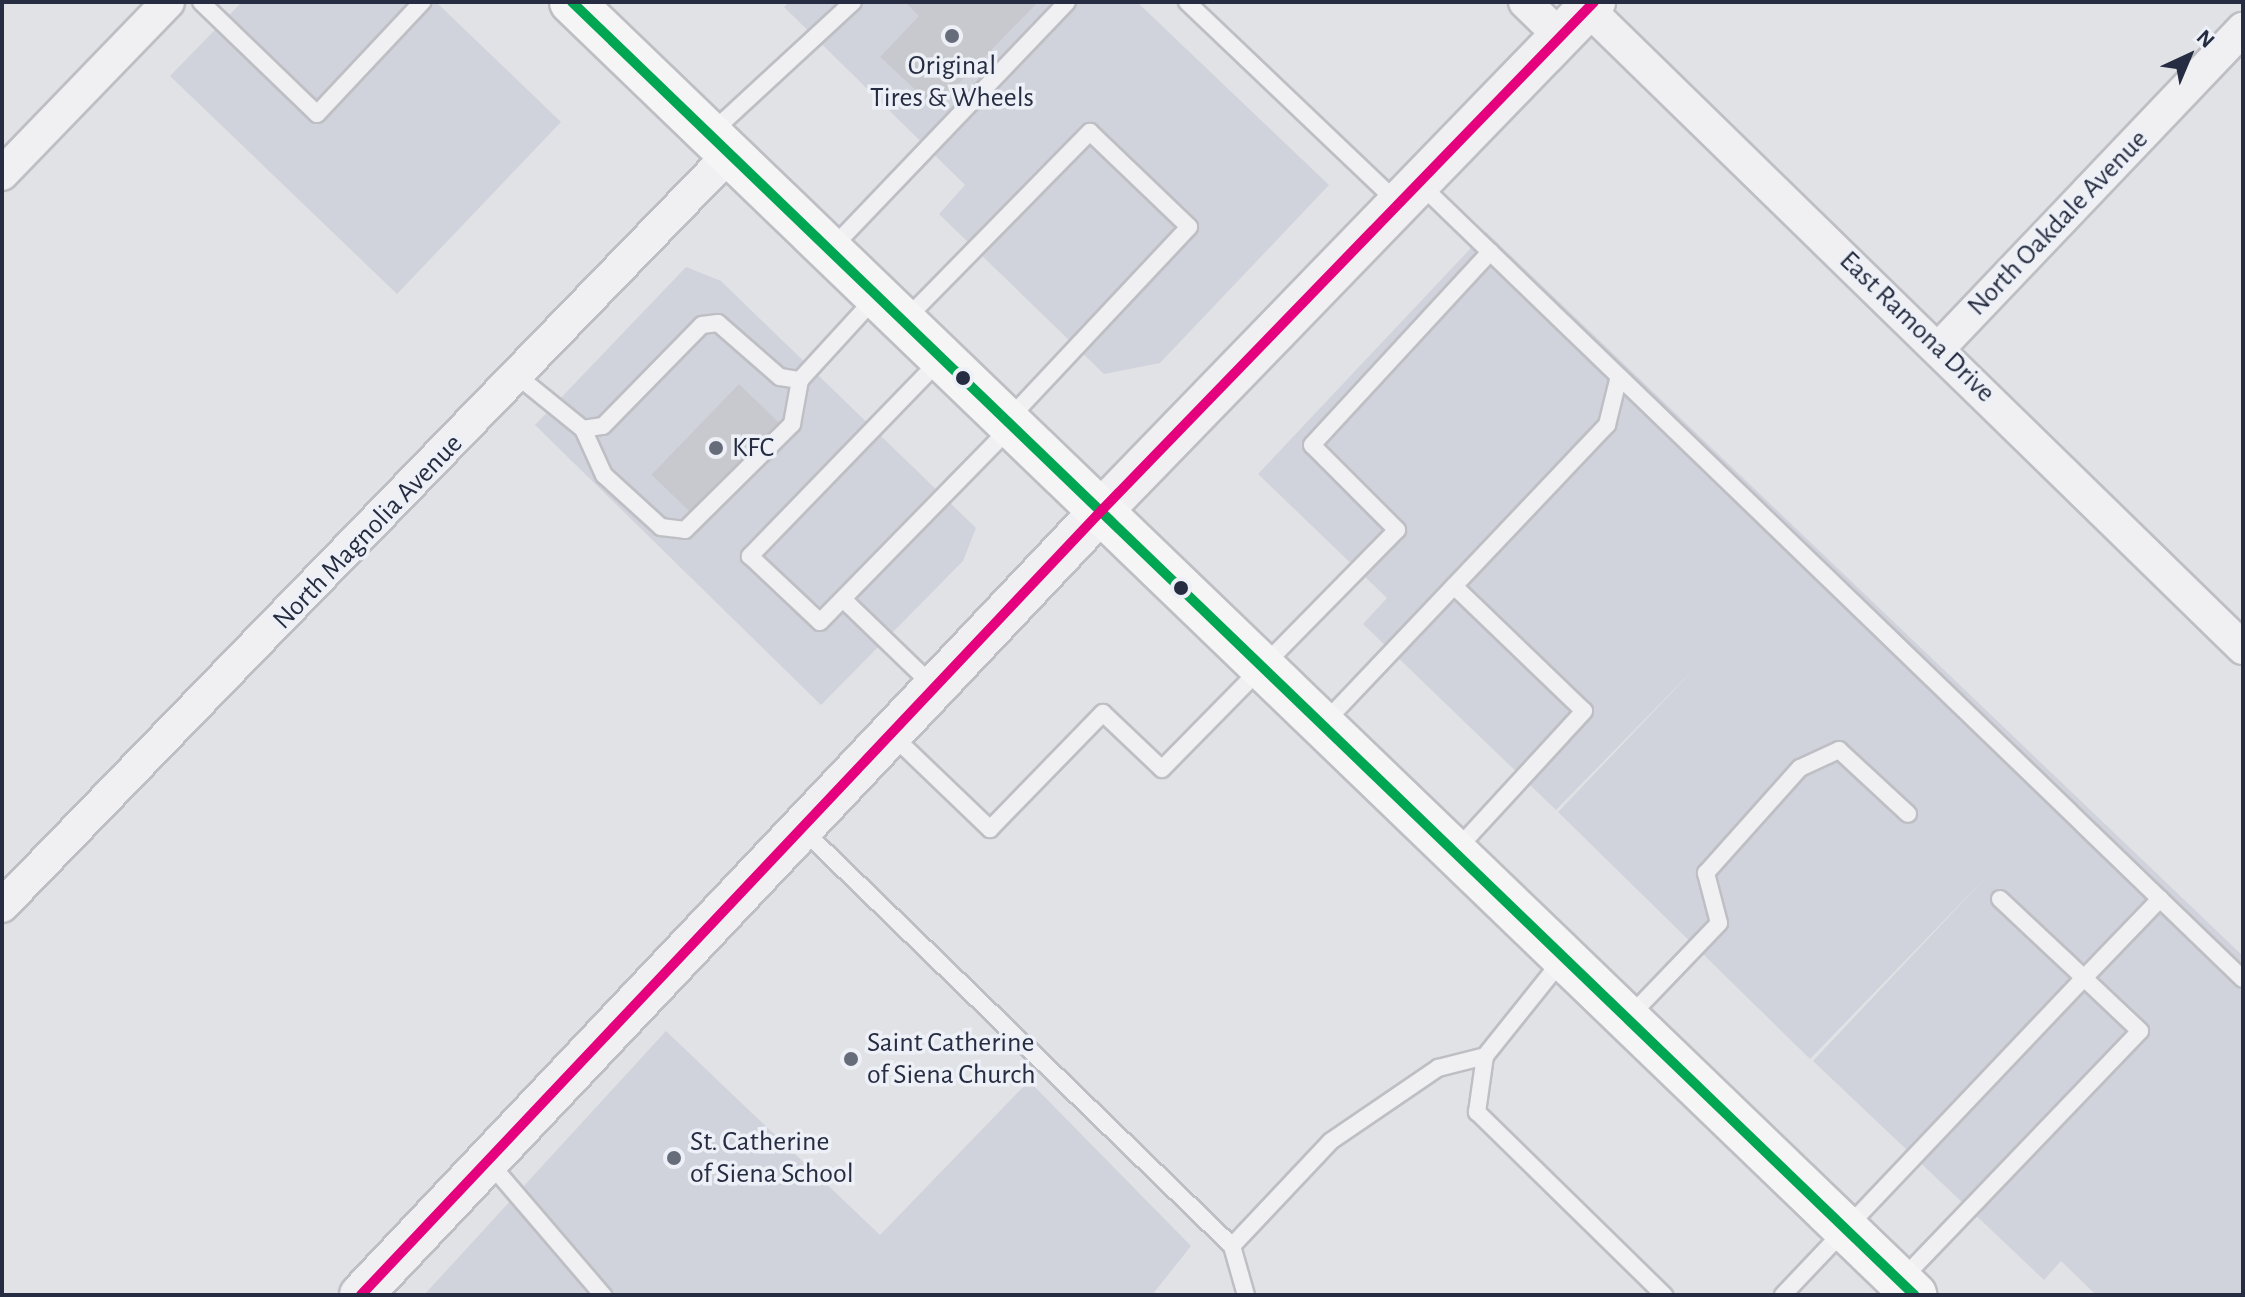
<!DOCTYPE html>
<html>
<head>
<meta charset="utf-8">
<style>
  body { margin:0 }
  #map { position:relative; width:2245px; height:1297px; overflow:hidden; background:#e1e2e6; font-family:"Alegreya Sans",sans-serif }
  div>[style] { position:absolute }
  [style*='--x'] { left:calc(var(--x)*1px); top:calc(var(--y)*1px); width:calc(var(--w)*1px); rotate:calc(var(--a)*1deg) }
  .built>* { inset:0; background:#d1d3dc }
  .building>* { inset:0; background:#c8c9ce; transform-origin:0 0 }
  .roads { filter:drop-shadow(2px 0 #bebfc4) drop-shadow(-2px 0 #bebfc4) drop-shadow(0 2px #bebfc4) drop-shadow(0 -2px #bebfc4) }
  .service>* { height:16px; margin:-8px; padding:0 8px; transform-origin:8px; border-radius:8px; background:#f0f0f3 }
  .minor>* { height:32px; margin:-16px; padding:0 16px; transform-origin:16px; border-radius:16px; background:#f0f0f3 }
  .tertiary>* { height:42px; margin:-21px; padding:0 21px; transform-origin:21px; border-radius:21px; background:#f0f0f3 }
  .primary>* { height:44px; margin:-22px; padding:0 22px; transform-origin:22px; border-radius:22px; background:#f5f5f6 }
  .bus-1>* { height:10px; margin:-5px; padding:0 5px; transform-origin:5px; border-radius:5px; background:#00a651 }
  .bus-2>* { height:10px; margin:-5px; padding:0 5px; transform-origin:5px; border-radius:5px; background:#e5007d }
  .dots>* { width:22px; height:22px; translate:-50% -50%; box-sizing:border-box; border:4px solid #edf0f6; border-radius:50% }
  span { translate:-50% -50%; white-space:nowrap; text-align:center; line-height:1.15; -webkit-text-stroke:7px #edf0f6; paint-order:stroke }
  .poi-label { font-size:28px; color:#262c41 }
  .left { translate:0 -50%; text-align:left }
  .street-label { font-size:28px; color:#262c41 }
  .frame { position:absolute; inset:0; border:4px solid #262c41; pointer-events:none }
  .north { position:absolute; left:2149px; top:16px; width:80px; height:80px; -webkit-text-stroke:6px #edf0f6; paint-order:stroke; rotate:44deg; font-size:22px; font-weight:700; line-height:32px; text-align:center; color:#262c41 }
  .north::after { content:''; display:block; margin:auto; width:28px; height:36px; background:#262c41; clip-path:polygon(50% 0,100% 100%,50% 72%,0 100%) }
</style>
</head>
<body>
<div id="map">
  <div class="built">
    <i style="clip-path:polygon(242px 2px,436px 2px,561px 122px,397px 294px,170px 76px)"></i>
    <i style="clip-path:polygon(789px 2px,1137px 2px,1329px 185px,1160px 363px,1104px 374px,939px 214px,965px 185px,784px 7px)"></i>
    <i style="clip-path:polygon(1486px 232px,2243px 956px,2243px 1295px,2096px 1295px,2061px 1261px,2044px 1280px,1813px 1061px,1988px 875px,1810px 1059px,1558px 812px,1700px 663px,1556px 810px,1363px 624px,1387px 598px,1258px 474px)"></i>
    <i style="clip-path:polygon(686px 267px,721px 281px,976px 528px,963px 561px,821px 705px,535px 425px)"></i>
    <i style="clip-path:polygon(666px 1031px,880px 1235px,1029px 1081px,1191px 1246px,1152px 1295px,424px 1295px)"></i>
  </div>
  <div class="building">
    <i style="clip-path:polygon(905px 2px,1038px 2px,935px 108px,880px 57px,919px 16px)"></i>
    <i style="left:739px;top:384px;width:55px;height:126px;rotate:44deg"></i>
  </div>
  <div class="roads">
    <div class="service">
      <i style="--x:201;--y:2;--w:161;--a:44"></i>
      <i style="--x:317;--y:114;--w:154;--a:-46.8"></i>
      <i style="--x:1187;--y:2;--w:290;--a:43.6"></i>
      <i style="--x:711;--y:133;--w:193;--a:-42.7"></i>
      <i style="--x:1422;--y:186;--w:1141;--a:44.01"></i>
      <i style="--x:832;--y:248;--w:340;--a:-46.3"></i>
      <i style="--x:905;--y:320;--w:264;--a:-45.5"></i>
      <i style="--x:1090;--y:132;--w:137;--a:43.8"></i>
      <i style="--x:1189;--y:227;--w:263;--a:133.2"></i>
      <i style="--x:939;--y:361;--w:272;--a:134.1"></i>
      <i style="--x:750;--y:556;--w:96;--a:43.3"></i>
      <i style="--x:820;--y:622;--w:273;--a:-45.6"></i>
      <i style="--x:520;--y:378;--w:81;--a:39"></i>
      <i style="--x:583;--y:429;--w:20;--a:-9"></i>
      <i style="--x:603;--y:426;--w:141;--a:-45.6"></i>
      <i style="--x:702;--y:325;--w:16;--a:-7"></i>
      <i style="--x:718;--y:323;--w:82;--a:41.1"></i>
      <i style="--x:780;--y:377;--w:20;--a:9"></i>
      <i style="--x:800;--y:380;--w:113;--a:-47.5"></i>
      <i style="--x:583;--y:429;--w:51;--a:65.5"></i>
      <i style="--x:604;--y:475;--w:77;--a:42.4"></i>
      <i style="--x:661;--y:527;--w:24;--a:7"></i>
      <i style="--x:685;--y:530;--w:151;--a:-44.7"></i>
      <i style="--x:792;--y:424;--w:45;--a:-79.7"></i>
      <i style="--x:1454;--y:586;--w:180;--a:43.9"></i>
      <i style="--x:1584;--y:711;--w:189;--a:132.6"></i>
      <i style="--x:843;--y:599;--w:125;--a:44"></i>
      <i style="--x:1325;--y:722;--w:410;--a:-46.5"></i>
      <i style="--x:1607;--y:425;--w:50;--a:-76.2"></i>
      <i style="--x:892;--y:735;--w:136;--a:43.8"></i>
      <i style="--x:990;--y:829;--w:162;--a:-45.8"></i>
      <i style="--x:1103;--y:713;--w:81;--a:43.5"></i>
      <i style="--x:1162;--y:769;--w:335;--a:-45.5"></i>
      <i style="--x:1397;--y:530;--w:120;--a:-135"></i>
      <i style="--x:1312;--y:445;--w:263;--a:-47.3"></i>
      <i style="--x:802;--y:829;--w:599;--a:44.12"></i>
      <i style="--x:1232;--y:1246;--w:51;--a:74.1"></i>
      <i style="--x:2000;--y:899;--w:115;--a:43.2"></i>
      <i style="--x:2084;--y:978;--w:110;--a:-46.1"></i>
      <i style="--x:1562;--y:960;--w:123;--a:128.7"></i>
      <i style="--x:1485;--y:1056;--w:57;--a:98.1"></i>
      <i style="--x:1477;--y:1112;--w:262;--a:44.4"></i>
      <i style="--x:1629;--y:1017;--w:130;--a:-46.2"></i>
      <i style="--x:1719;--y:923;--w:52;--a:-104.6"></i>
      <i style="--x:1706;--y:873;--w:141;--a:-48.2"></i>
      <i style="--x:1800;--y:768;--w:43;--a:-24.8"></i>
      <i style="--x:1839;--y:750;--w:94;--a:42.8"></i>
      <i style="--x:488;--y:1161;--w:177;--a:49.4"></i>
      <i style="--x:1232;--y:1246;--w:144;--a:-46.7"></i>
      <i style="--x:1331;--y:1141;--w:130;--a:-34.3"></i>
      <i style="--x:1438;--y:1068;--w:49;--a:-14.3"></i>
      <i style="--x:1783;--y:1295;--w:437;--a:-46.5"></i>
      <i style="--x:2084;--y:978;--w:77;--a:43.4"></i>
      <i style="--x:2140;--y:1031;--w:344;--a:133.8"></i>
    </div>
    <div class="minor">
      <i style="--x:1525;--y:2;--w:49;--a:44.2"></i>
      <i style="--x:1588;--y:9;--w:915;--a:44.29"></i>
      <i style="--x:2;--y:174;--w:239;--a:-46"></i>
      <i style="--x:1939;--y:348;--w:441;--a:-46.4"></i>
      <i style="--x:2;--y:906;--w:1047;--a:-45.93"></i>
    </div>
    <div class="tertiary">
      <i style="--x:361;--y:1295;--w:1081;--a:-46.65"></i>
      <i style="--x:1103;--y:509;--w:706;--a:-45.92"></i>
    </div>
    <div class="primary">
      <i style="--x:572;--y:2;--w:1864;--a:43.93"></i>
    </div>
  </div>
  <div class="bus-1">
    <i style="--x:572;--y:2;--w:1864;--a:43.93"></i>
  </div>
  <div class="bus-2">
    <i style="--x:361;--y:1295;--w:1081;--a:-46.65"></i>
    <i style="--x:1103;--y:509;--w:706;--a:-45.92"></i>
  </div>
  <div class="dots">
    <i style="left:952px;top:36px;background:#676c7b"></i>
    <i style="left:963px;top:378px;background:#262c41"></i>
    <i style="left:716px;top:448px;background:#676c7b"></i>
    <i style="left:1181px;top:588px;background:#262c41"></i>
    <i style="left:851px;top:1059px;background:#676c7b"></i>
    <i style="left:674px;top:1158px;background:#676c7b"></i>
  </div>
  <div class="poi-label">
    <span style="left:952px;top:82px">Original<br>Tires &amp; Wheels</span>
    <span class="left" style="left:732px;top:448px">KFC</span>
    <span class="left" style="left:867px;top:1059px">Saint Catherine<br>of Siena Church</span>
    <span class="left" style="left:690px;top:1158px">St. Catherine<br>of Siena School</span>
  </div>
  <div class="street-label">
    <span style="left:2058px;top:223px;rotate:-46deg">North Oakdale Avenue</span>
    <span style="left:1917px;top:327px;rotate:44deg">East Ramona Drive</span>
    <span style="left:368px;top:532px;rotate:-46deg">North Magnolia Avenue</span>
  </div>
  <div class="frame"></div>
  <div class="north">N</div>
</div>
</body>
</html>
